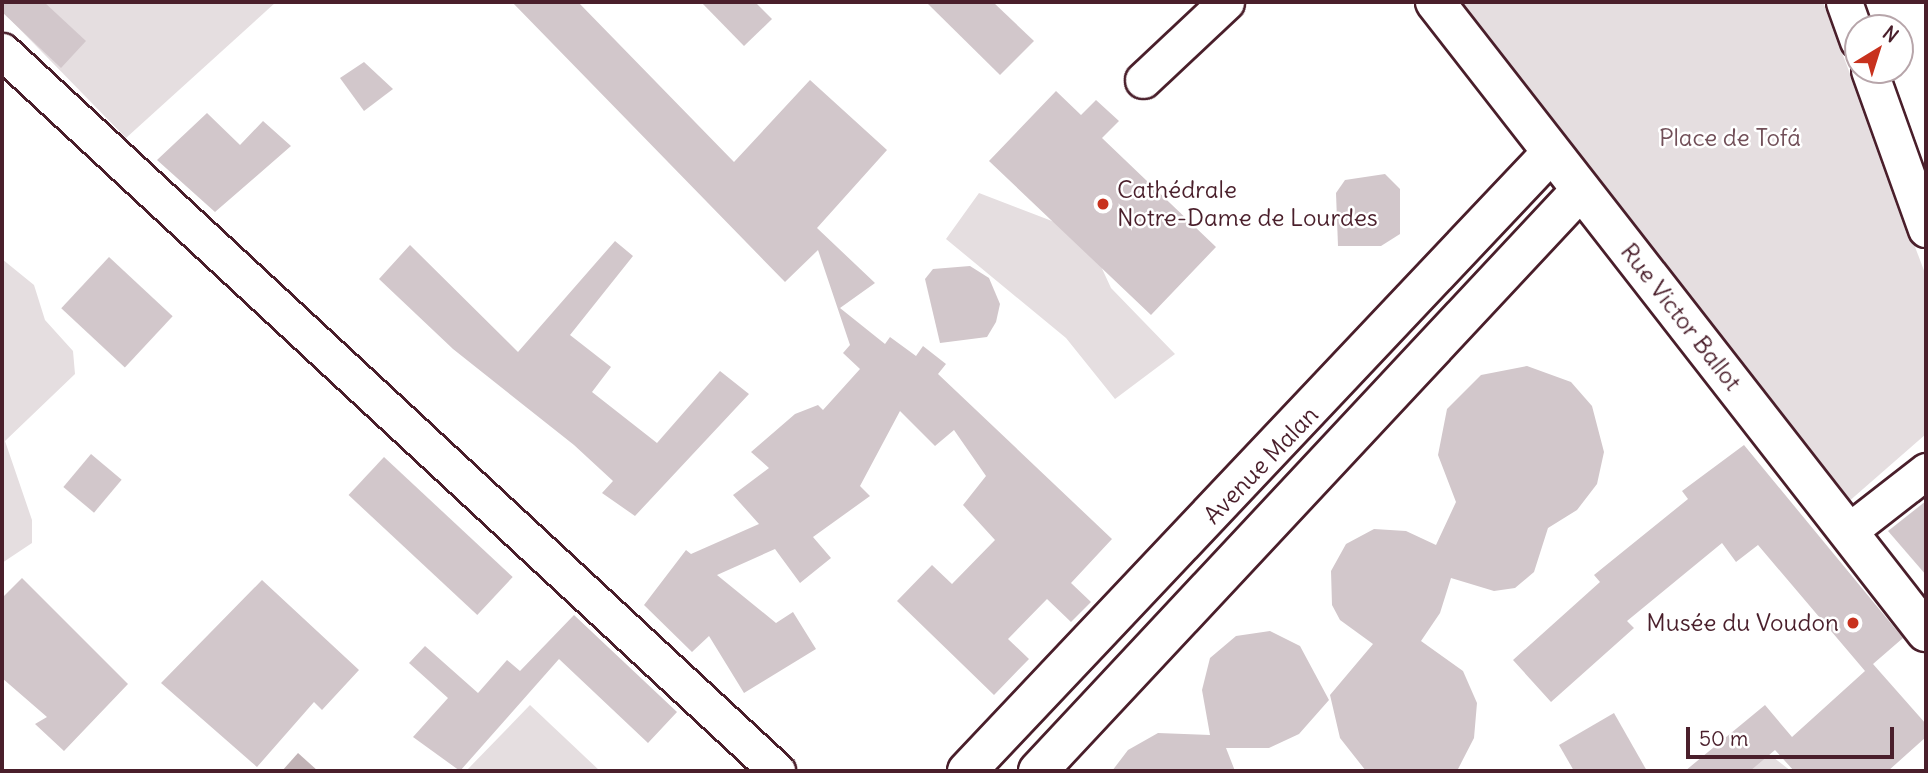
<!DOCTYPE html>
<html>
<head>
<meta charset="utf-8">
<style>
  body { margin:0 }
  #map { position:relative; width:1928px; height:773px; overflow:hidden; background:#fff; font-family:Delius,sans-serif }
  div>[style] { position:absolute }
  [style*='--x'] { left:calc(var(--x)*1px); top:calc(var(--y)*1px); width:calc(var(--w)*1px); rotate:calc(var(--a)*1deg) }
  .green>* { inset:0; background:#e5dee0 }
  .water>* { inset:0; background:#c1b3b6 }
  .building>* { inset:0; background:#d2c7cb; transform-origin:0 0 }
  .roads { filter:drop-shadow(2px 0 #4a1f2b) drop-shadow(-2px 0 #4a1f2b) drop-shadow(0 2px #4a1f2b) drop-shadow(0 -2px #4a1f2b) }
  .minor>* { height:35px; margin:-17.5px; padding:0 17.5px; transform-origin:17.5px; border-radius:17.5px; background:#fff }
  .major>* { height:38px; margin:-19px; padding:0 19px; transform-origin:19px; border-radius:19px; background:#fff }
  .dots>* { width:19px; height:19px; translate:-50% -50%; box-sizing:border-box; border:4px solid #fff; border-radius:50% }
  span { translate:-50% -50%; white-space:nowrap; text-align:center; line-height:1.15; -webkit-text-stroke:5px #fff; paint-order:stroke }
  .park-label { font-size:24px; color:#714f58 }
  .poi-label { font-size:24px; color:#4a1f2b }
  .left { translate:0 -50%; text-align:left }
  .right { translate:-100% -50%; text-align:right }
  .street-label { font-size:24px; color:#4a1f2b }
  .frame { position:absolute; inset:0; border:4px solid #4a1f2b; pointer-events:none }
  .north { position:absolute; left:1844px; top:14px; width:70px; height:70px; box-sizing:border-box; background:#fff; border:2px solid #b7a5aa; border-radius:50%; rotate:38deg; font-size:19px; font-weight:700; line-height:28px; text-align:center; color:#4a1f2b }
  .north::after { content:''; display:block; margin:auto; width:24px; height:32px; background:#c8321e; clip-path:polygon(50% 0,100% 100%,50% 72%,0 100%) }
  .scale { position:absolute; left:1686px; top:727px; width:208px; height:32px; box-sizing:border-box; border:4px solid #4a1f2b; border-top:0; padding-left:9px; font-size:21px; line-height:24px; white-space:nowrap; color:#4a1f2b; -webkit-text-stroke:5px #fff; paint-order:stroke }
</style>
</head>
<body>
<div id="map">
  <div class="green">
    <i style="clip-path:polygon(2px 2px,276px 2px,126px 138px,2px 11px)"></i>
    <i style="clip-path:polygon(1449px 2px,1823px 2px,1926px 276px,1926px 434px,1847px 503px)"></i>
    <i style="clip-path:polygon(979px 193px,1086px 234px,1111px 288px,1175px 354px,1115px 399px,1066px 338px,946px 239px)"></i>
    <i style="clip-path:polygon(2px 259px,34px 285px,45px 320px,73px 351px,75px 374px,5px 441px,32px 520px,32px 543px,2px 563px)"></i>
    <i style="clip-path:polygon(530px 705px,600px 771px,466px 771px)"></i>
    <i style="clip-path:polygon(1769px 754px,1791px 771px,1747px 771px)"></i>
  </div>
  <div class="water">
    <i style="clip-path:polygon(298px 753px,318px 771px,282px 771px)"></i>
  </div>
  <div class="building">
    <i style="clip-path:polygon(2px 2px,44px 2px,86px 41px,61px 68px,2px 12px)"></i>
    <i style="clip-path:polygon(512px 2px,578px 2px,734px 162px,810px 80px,887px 150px,817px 228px,875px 283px,840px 308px,885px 344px,890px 337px,916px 356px,923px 346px,946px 364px,938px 374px,1112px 539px,1071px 583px,1091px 602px,1071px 622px,1047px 599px,1008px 639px,1029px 659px,994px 695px,897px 601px,932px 565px,952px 584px,995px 540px,963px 505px,986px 476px,954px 430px,935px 446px,900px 411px,860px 486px,870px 496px,813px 537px,831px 558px,800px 583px,775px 549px,717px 575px,776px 623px,793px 612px,816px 649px,744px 693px,709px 636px,692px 652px,644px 605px,686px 550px,691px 554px,759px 524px,733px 495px,769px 468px,751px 452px,795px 414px,818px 405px,823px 410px,860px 369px,843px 353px,850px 345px,818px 250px,785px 282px)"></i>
    <i style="clip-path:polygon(701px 2px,755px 2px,772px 19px,744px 46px)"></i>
    <i style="clip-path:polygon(926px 2px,993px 2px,1034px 41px,1000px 75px)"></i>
    <i style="clip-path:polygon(364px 62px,393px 89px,364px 111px,340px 78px)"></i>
    <i style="clip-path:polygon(1056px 91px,1081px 115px,1096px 100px,1119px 121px,1102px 138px,1216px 247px,1151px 315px,989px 161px)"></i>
    <i style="clip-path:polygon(207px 113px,240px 145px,263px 121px,291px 146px,215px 212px,157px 160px)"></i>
    <i style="clip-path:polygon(1385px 174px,1400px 189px,1400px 234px,1381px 246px,1338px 246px,1336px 193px,1345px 180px)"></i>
    <i style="clip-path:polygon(615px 241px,633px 256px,570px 335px,611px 367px,592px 392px,657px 443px,720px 371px,749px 394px,635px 516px,602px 493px,613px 481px,574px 445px,453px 349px,379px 279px,410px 245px,518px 352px)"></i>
    <i style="left:109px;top:257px;width:87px;height:70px;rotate:43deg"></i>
    <i style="clip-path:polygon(970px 266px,989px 278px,1000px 304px,996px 322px,987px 337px,940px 343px,925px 279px,933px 269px)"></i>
    <i style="clip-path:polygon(1527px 366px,1571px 382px,1592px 406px,1604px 452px,1597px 484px,1577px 510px,1548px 528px,1534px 572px,1515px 588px,1494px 591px,1451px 578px,1440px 613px,1421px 641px,1463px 671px,1477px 703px,1474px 738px,1457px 771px,1366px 771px,1340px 738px,1330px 695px,1373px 644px,1340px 620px,1332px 605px,1331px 571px,1346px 544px,1374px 529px,1406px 531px,1436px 545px,1456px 502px,1438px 455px,1447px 409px,1481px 375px)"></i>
    <i style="clip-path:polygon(1744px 445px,1903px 638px,1873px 664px,1926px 724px,1926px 737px,1888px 771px,1794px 771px,1775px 750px,1750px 771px,1685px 771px,1765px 705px,1792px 737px,1865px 671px,1758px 545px,1736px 562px,1722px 543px,1627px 621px,1634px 628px,1551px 702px,1513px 660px,1600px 582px,1594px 575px,1688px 499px,1682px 491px)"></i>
    <i style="left:91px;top:454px;width:40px;height:43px;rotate:40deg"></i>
    <i style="left:384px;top:457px;width:176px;height:52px;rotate:43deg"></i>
    <i style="clip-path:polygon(1926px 501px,1926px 575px,1888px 531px)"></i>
    <i style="clip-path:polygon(22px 578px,128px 684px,64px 751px,35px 724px,47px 717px,2px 678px,2px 598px)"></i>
    <i style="clip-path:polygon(262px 580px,359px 670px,322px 710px,314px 702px,257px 767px,161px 683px)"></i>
    <i style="clip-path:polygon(574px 615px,677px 712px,648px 743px,559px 659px,460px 771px,413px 737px,448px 698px,409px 663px,425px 646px,478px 693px,507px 660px,520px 671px)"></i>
    <i style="clip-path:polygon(1270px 631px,1300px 646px,1329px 700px,1299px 734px,1269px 748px,1226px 748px,1235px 771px,1112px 771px,1128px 750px,1158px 733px,1210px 735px,1202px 690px,1210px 658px,1236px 636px)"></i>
    <i style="clip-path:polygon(1614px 713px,1647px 771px,1574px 771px,1559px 745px)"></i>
  </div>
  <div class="roads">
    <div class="minor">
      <i style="--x:1844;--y:2;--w:41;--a:70.3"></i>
      <i style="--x:2;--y:51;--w:1058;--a:42.89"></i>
      <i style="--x:1869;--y:70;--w:169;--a:70.3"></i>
      <i style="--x:1143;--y:80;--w:114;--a:-43.2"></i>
      <i style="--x:1849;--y:531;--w:98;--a:-37.9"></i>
    </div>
    <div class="major">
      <i style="--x:1435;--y:2;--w:799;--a:52.07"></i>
      <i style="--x:967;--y:771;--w:849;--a:-46.62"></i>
      <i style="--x:1038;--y:771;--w:795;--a:-46.94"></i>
    </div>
  </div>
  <div class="dots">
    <i style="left:1103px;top:204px;background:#c8321e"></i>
    <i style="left:1853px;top:623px;background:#c8321e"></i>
  </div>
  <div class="park-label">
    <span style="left:1730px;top:138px">Place de Tofá</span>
  </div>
  <div class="poi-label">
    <span class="left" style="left:1117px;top:204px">Cathédrale<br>Notre-Dame de Lourdes</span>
    <span class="right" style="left:1839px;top:623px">Musée du Voudon</span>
  </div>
  <div class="street-label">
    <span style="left:1681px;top:317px;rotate:52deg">Rue Victor Ballot</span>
    <span style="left:1261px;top:465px;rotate:-46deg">Avenue Malan</span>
  </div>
  <div class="frame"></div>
  <div class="north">N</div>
  <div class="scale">50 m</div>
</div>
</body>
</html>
